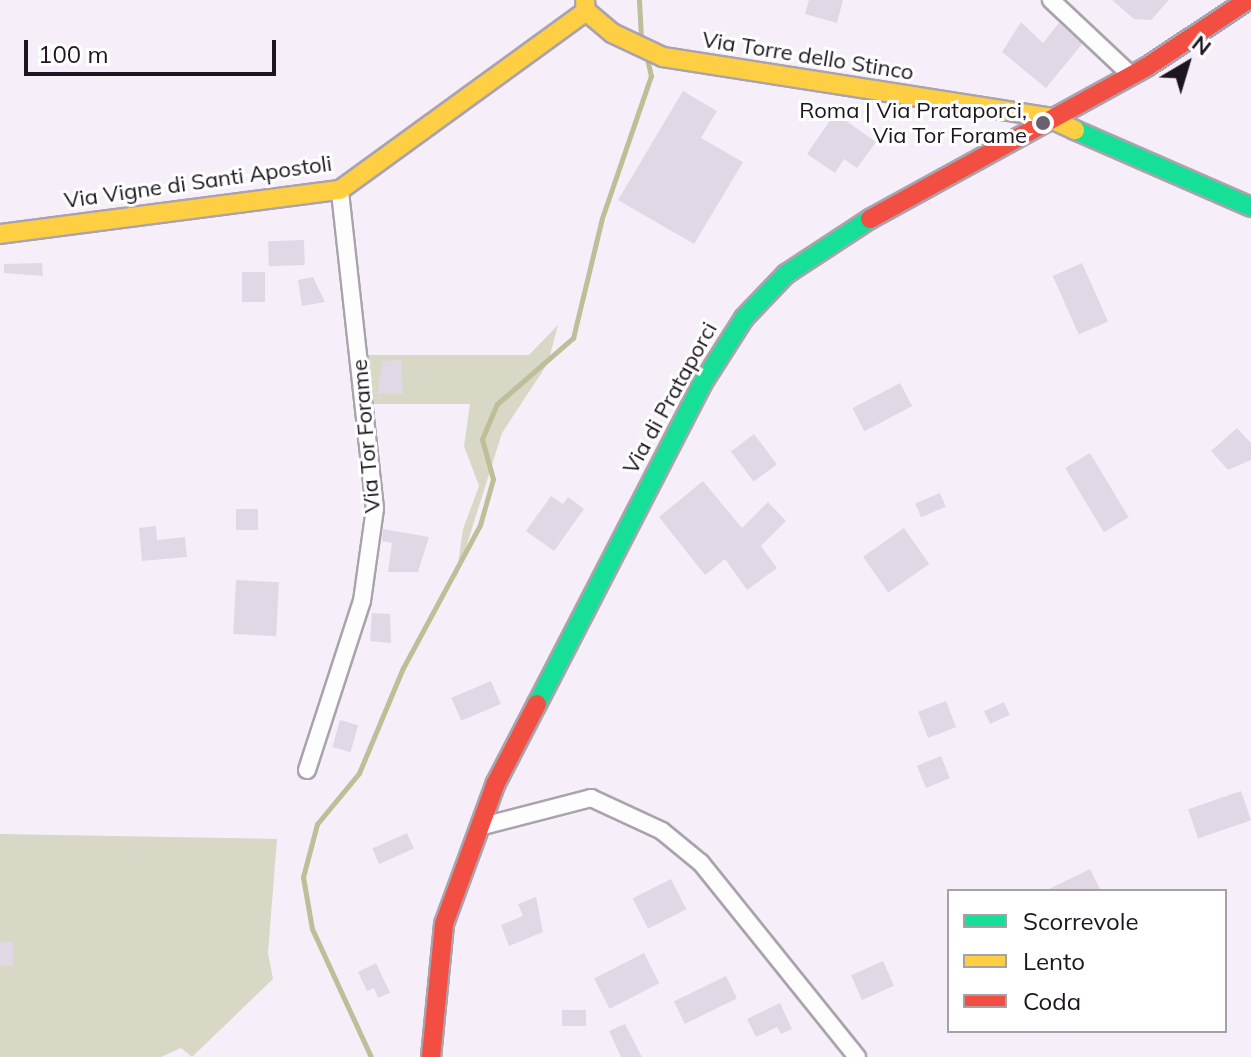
<!DOCTYPE html>
<html>
<head>
<meta charset="utf-8">
<style>
  body { margin:0 }
  #map { position:relative; width:1251px; height:1057px; overflow:hidden; background:#f6eff9; font-family:Mulish,sans-serif }
  div>[style] { position:absolute }
  [style*='--x'] { left:calc(var(--x)*1px); top:calc(var(--y)*1px); width:calc(var(--w)*1px); rotate:calc(var(--a)*1deg) }
  .green>* { inset:0; background:#d9d7c6 }
  .stream>* { height:5px; margin:-2.5px; padding:0 2.5px; transform-origin:2.5px; border-radius:2.5px; background:#bebe98 }
  .building>* { inset:0; background:#e1d8e5; transform-origin:0 0 }
  .roads { filter:drop-shadow(2px 0 #aaa3ad) drop-shadow(-2px 0 #aaa3ad) drop-shadow(0 2px #aaa3ad) drop-shadow(0 -2px #aaa3ad) }
  .street>* { height:16px; margin:-8px; padding:0 8px; transform-origin:8px; border-radius:8px; background:#fefdfe }
  .fast>* { height:18px; margin:-9px; padding:0 9px; transform-origin:9px; border-radius:9px; background:#16e098 }
  .slow>* { height:18px; margin:-9px; padding:0 9px; transform-origin:9px; border-radius:9px; background:#ffcf43 }
  .jam>* { height:18px; margin:-9px; padding:0 9px; transform-origin:9px; border-radius:9px; background:#f24e42 }
  .dots>* { width:22px; height:22px; translate:-50% -50%; box-sizing:border-box; border:4px solid #fff; border-radius:50% }
  span { translate:-50% -50%; white-space:nowrap; text-align:center; line-height:1.15; -webkit-text-stroke:6px #fff; paint-order:stroke }
  .street-label { font-size:22px; color:#1d1520 }
  .poi-label { font-size:22px; color:#1d1520 }
  .right { translate:-100% -50%; text-align:right }
  .legend { position:absolute; left:947px; top:889px; width:280px; height:144px; box-sizing:border-box; background:#fff; border:2px solid #a5a1a6; margin:0; padding:10px 14px; list-style:none; font-size:24px; color:#1d1520 }
  .legend li { display:flex; align-items:center; gap:16px; height:40px }
  .legend b { width:40px; border:2px solid #a5a1a6 }
  .north { position:absolute; left:1147px; top:24px; width:80px; height:80px; -webkit-text-stroke:6px #fff; paint-order:stroke; rotate:38deg; font-size:22px; font-weight:700; line-height:32px; text-align:center; color:#1d1520 }
  .north::after { content:''; display:block; margin:auto; width:28px; height:36px; background:#1d1520; clip-path:polygon(50% 0,100% 100%,50% 72%,0 100%) }
  .scale { position:absolute; left:24px; top:40px; width:252px; height:36px; box-sizing:border-box; border:4px solid #1d1520; border-top:0; padding-left:10px; font-size:24px; line-height:28px; white-space:nowrap; color:#1d1520; -webkit-text-stroke:6px #fff; paint-order:stroke }
</style>
</head>
<body>
<div id="map">
  <div class="green">
    <i style="clip-path:polygon(evenodd,558px 325px,548px 363px,502px 433px,456px 579px,463px 529px,479px 486px,464px 446px,470px 404px,372px 404px,365px 355px,529px 355px,558px 325px,383px 361px,401px 361px,402px 394px,378px 394px,383px 361px)"></i>
    <i style="clip-path:polygon(0 834px,277px 839px,268px 953px,273px 979px,192px 1057px,181px 1048px,161px 1057px,0 1057px)"></i>
  </div>
  <div class="stream">
    <i style="--x:639;--y:0;--w:37;--a:87"></i>
    <i style="--x:371;--y:1057;--w:141;--a:-114.7"></i>
    <i style="--x:312;--y:929;--w:53;--a:-99.8"></i>
    <i style="--x:303;--y:877;--w:55;--a:-75.2"></i>
    <i style="--x:317;--y:824;--w:66;--a:-50.5"></i>
    <i style="--x:359;--y:773;--w:114;--a:-67.3"></i>
    <i style="--x:403;--y:668;--w:162;--a:-61.7"></i>
    <i style="--x:480;--y:525;--w:48;--a:-74.2"></i>
    <i style="--x:493;--y:479;--w:41;--a:-105.4"></i>
    <i style="--x:482;--y:439;--w:38;--a:-67"></i>
    <i style="--x:497;--y:404;--w:101;--a:-41"></i>
    <i style="--x:573;--y:338;--w:123;--a:-76.4"></i>
    <i style="--x:602;--y:218;--w:150;--a:-71"></i>
    <i style="--x:651;--y:76;--w:17;--a:-103"></i>
  </div>
  <div class="building">
    <i style="clip-path:polygon(809px 0,843px 0,837px 23px,805px 14px)"></i>
    <i style="clip-path:polygon(1112px 0,1169px 0,1151px 20px,1134px 19px)"></i>
    <i style="clip-path:polygon(1021px 22px,1043px 43px,1059px 23px,1082px 44px,1046px 88px,1002px 52px)"></i>
    <i style="clip-path:polygon(683px 91px,717px 111px,701px 138px,743px 162px,694px 244px,618px 200px)"></i>
    <i style="clip-path:polygon(835px 113px,876px 142px,857px 168px,844px 159px,835px 173px,807px 154px)"></i>
    <i style="left:304px;top:240px;width:25px;height:36px;rotate:88deg"></i>
    <i style="clip-path:polygon(42px 263px,43px 276px,4px 273px,4px 264px)"></i>
    <i style="left:1082px;top:263px;width:64px;height:32px;rotate:66deg"></i>
    <i style="left:242px;top:272px;width:23px;height:30px"></i>
    <i style="clip-path:polygon(313px 277px,325px 302px,302px 306px,298px 280px)"></i>
    <i style="clip-path:polygon(401px 360px,403px 394px,378px 394px,382px 361px)"></i>
    <i style="left:900px;top:383px;width:26px;height:54px;rotate:62deg"></i>
    <i style="clip-path:polygon(1237px 428px,1251px 443px,1251px 460px,1228px 470px,1211px 451px)"></i>
    <i style="left:754px;top:434px;width:38px;height:29px;rotate:53deg"></i>
    <i style="left:1090px;top:453px;width:75px;height:29px;rotate:59deg"></i>
    <i style="clip-path:polygon(703px 481px,742px 528px,768px 502px,786px 521px,761px 546px,777px 568px,747px 590px,725px 559px,705px 575px,659px 517px)"></i>
    <i style="left:940px;top:493px;width:15px;height:27px;rotate:67deg"></i>
    <i style="clip-path:polygon(551px 496px,563px 504px,568px 497px,584px 509px,554px 551px,526px 531px)"></i>
    <i style="left:258px;top:509px;width:21px;height:22px;rotate:90deg"></i>
    <i style="clip-path:polygon(156px 526px,157px 540px,185px 537px,187px 557px,142px 561px,139px 528px)"></i>
    <i style="left:904px;top:528px;width:44px;height:50px;rotate:55deg"></i>
    <i style="clip-path:polygon(383px 529px,429px 537px,418px 572px,388px 572px,392px 543px,382px 541px)"></i>
    <i style="left:236px;top:580px;width:43px;height:54px;rotate:3deg"></i>
    <i style="clip-path:polygon(372px 613px,390px 614px,391px 643px,370px 641px)"></i>
    <i style="left:491px;top:681px;width:25px;height:43px;rotate:67deg"></i>
    <i style="left:946px;top:701px;width:28px;height:30px;rotate:69deg"></i>
    <i style="left:1004px;top:702px;width:14px;height:22px;rotate:65deg"></i>
    <i style="left:340px;top:720px;width:19px;height:28px;rotate:16deg"></i>
    <i style="left:941px;top:756px;width:24px;height:26px;rotate:68deg"></i>
    <i style="left:1241px;top:791px;width:31px;height:56px;rotate:71deg"></i>
    <i style="left:407px;top:833px;width:17px;height:38px;rotate:66deg"></i>
    <i style="clip-path:polygon(1090px 869px,1101px 891px,1045px 891px)"></i>
    <i style="left:671px;top:879px;width:34px;height:43px;rotate:63deg"></i>
    <i style="clip-path:polygon(536px 897px,543px 932px,509px 946px,501px 925px,523px 916px,518px 904px)"></i>
    <i style="left:0;top:942px;width:13px;height:24px"></i>
    <i style="left:644px;top:953px;width:34px;height:56px;rotate:63deg"></i>
    <i style="left:883px;top:961px;width:27px;height:35px;rotate:66deg"></i>
    <i style="clip-path:polygon(376px 963px,390px 993px,378px 998px,374px 988px,367px 991px,358px 972px)"></i>
    <i style="left:726px;top:976px;width:25px;height:58px;rotate:64deg"></i>
    <i style="clip-path:polygon(780px 1003px,792px 1029px,781px 1034px,777px 1027px,756px 1037px,747px 1019px)"></i>
    <i style="left:562px;top:1010px;width:24px;height:16px"></i>
    <i style="clip-path:polygon(625px 1024px,642px 1057px,621px 1057px,609px 1031px)"></i>
  </div>
  <div class="roads">
    <div class="street">
      <i style="--x:1051;--y:0;--w:110;--a:43.2"></i>
      <i style="--x:307;--y:770;--w:178;--a:-72"></i>
      <i style="--x:362;--y:601;--w:93;--a:-82"></i>
      <i style="--x:375;--y:509;--w:321;--a:-96.3"></i>
      <i style="--x:479;--y:827;--w:116;--a:-14.5"></i>
      <i style="--x:591;--y:798;--w:78;--a:24.9"></i>
      <i style="--x:662;--y:831;--w:50;--a:39.4"></i>
      <i style="--x:701;--y:863;--w:249;--a:51.2"></i>
    </div>
    <div class="fast">
      <i style="--x:1075;--y:130;--w:192;--a:23.6"></i>
      <i style="--x:537;--y:704;--w:360;--a:-62.7"></i>
      <i style="--x:702;--y:384;--w:78;--a:-57.5"></i>
      <i style="--x:744;--y:318;--w:61;--a:-46.3"></i>
      <i style="--x:786;--y:274;--w:100;--a:-33.2"></i>
    </div>
    <div class="slow">
      <i style="--x:585;--y:0;--w:11;--a:85"></i>
      <i style="--x:586;--y:11;--w:34;--a:40"></i>
      <i style="--x:612;--y:33;--w:56;--a:25.2"></i>
      <i style="--x:663;--y:57;--w:389;--a:8.9"></i>
      <i style="--x:1047;--y:117;--w:31;--a:25"></i>
      <i style="--x:0;--y:234;--w:343;--a:-7.4"></i>
      <i style="--x:340;--y:190;--w:304;--a:-36"></i>
    </div>
    <div class="jam">
      <i style="--x:870;--y:219;--w:317;--a:-28.8"></i>
      <i style="--x:1148;--y:66;--w:120;--a:-33.4"></i>
      <i style="--x:431;--y:1057;--w:134;--a:-84.4"></i>
      <i style="--x:444;--y:924;--w:150;--a:-69.8"></i>
      <i style="--x:496;--y:783;--w:89;--a:-62.6"></i>
    </div>
  </div>
  <div class="dots">
    <i style="left:1043px;top:123px;background:#69616c"></i>
  </div>
  <div class="street-label">
    <span style="left:808px;top:56px;rotate:9deg">Via Torre dello Stinco</span>
    <span style="left:198px;top:182px;rotate:-8deg">Via Vigne di Santi Apostoli</span>
    <span style="left:670px;top:398px;rotate:-61deg">Via di Prataporci</span>
    <span style="left:366px;top:436px;rotate:-95deg">Via Tor Forame</span>
  </div>
  <div class="poi-label">
    <span class="right" style="left:1027px;top:123px">Roma | Via Prataporci,<br>Via Tor Forame</span>
  </div>
  <ul class="legend">
  <li><b style="height:10px;background:#16e098"></b>Scorrevole</li>
  <li><b style="height:10px;background:#ffcf43"></b>Lento</li>
  <li><b style="height:10px;background:#f24e42"></b>Coda</li>
  </ul>
  <div class="north">N</div>
  <div class="scale">100 m</div>
</div>
</body>
</html>
